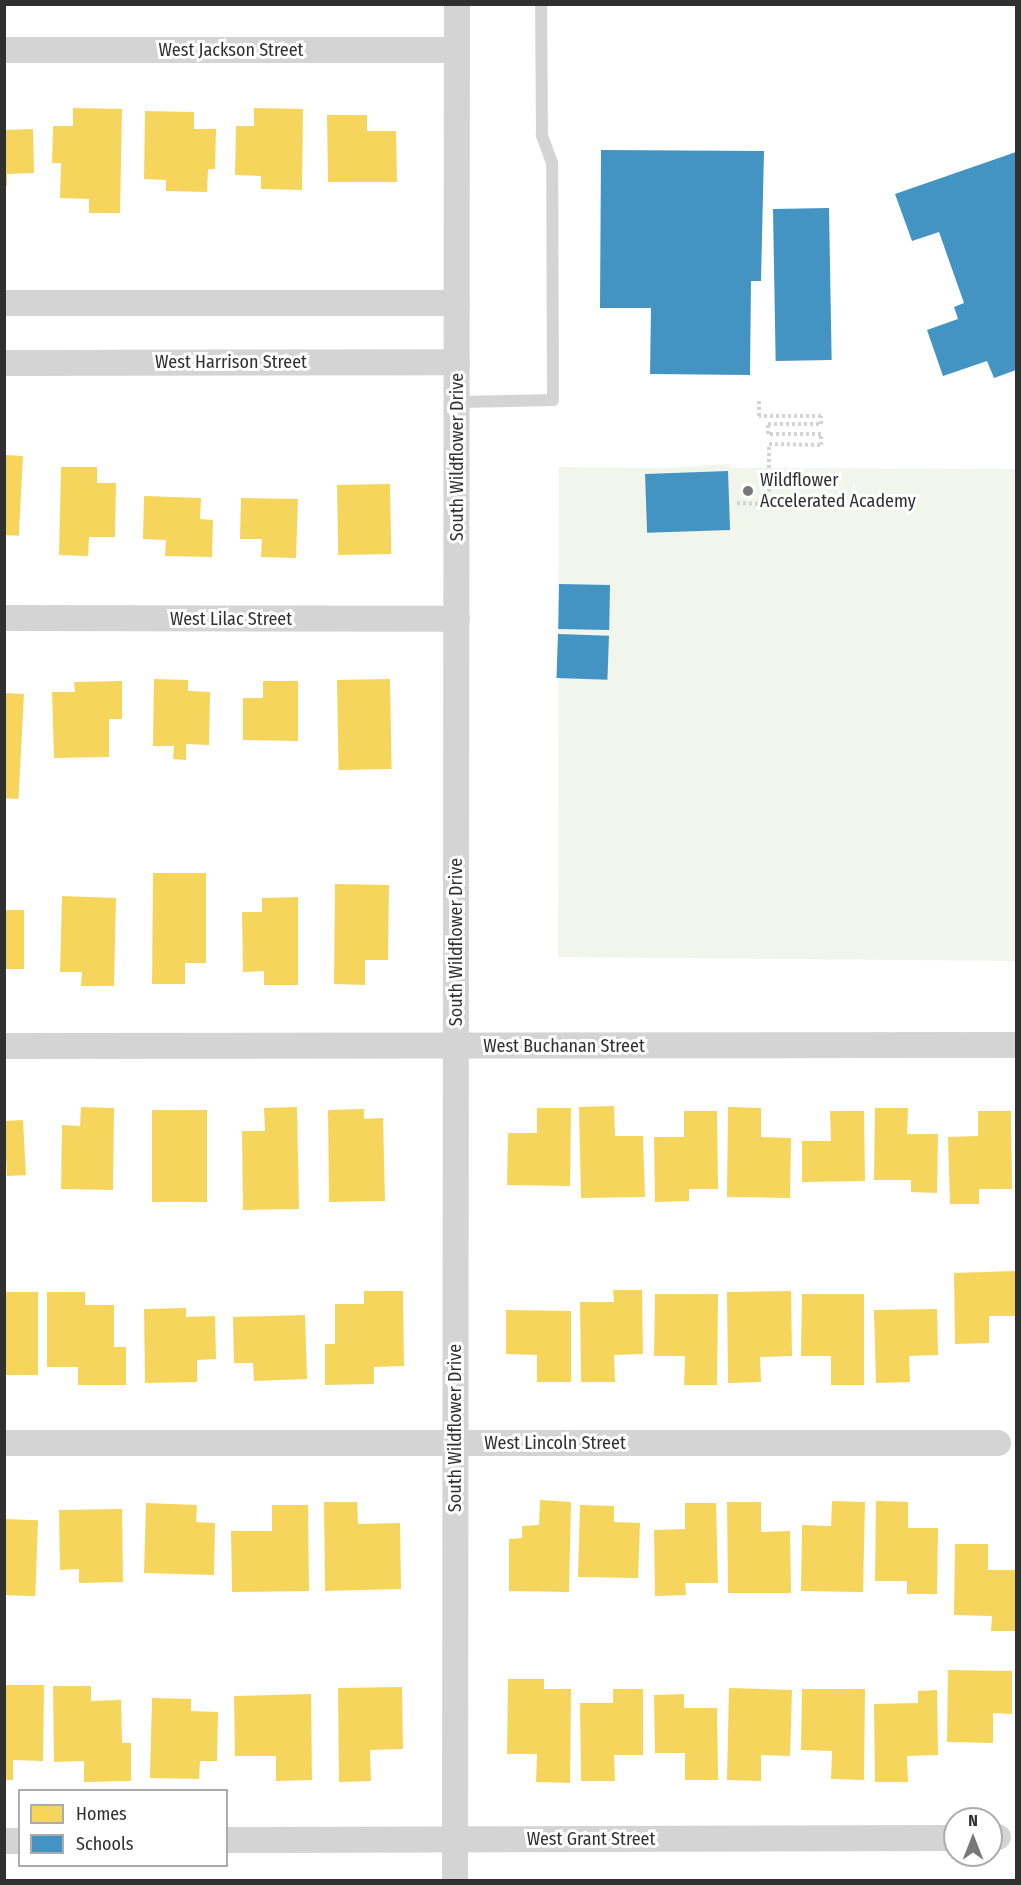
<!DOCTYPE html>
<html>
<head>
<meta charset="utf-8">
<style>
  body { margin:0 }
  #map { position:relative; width:1021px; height:1885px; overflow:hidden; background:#fff; font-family:"Fira Sans Condensed",sans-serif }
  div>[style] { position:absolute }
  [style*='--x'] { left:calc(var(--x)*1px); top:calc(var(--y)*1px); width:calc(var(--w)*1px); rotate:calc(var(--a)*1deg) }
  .green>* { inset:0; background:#f2f5ec }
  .homes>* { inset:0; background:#f6d55c; transform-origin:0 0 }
  .schools>* { inset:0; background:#4393c3; transform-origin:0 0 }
  .path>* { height:4px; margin-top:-2px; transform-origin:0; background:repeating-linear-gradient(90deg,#d4d4d4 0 3px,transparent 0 6px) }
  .service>* { height:12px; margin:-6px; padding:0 6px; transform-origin:6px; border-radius:6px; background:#d4d4d4 }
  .minor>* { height:26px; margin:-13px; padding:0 13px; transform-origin:13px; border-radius:13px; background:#d4d4d4 }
  .dots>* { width:16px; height:16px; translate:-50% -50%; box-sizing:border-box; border:3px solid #fff; border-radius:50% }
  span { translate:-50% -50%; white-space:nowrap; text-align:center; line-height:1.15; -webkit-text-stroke:6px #fff; paint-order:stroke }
  .street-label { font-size:18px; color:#303030 }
  .poi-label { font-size:18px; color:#303030 }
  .left { translate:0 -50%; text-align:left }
  .frame { position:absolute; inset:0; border:6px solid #303030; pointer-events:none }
  .legend { position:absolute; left:18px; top:1789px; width:210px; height:78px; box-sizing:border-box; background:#fff; border:2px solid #acacac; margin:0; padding:8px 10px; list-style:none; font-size:18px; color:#303030 }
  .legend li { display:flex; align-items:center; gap:12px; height:30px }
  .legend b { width:30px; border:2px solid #acacac }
  .north { position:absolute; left:943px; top:1807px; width:60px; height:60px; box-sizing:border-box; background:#fff; border:2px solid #acacac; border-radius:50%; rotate:0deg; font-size:16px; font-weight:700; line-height:24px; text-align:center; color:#303030 }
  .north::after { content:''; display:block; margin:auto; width:21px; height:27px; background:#787878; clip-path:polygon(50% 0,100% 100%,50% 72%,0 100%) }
</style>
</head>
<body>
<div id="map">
  <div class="green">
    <i style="clip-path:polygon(729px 464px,730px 468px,1016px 469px,1016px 961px,558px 957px,559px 467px,668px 468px)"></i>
  </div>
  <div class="homes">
    <i style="clip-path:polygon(73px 108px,122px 109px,120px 213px,89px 213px,89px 199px,60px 198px,61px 163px,52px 163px,53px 126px,73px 126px)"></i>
    <i style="clip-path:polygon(254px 108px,303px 109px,302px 190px,261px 189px,261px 176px,235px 175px,236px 126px,254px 126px)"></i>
    <i style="clip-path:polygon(145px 111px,194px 112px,194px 129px,216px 129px,215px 169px,208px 169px,207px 192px,166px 191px,166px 180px,144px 179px)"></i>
    <i style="clip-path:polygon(327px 115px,367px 115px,367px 131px,396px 131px,397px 182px,328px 182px)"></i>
    <i style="clip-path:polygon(33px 129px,34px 173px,7px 174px,7px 186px,4px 186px,4px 130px)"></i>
    <i style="left:5px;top:455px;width:18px;height:80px;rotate:3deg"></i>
    <i style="clip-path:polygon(61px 467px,97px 467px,97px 483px,116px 483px,115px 537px,89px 537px,88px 556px,59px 555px)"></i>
    <i style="left:390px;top:484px;width:70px;height:53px;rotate:89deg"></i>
    <i style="clip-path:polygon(144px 496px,201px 498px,200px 519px,213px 520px,212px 557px,165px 556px,166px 540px,143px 539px)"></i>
    <i style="clip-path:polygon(241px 498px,298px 499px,296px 558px,261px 557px,262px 539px,240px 539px)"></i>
    <i style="clip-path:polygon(154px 679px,188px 680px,188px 691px,210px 692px,209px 745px,186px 744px,186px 760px,173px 759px,174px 746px,153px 746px)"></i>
    <i style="left:390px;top:679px;width:90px;height:53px;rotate:89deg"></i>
    <i style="clip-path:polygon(122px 681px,122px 719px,109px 719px,109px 757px,54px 758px,52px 692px,75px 692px,74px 682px)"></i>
    <i style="clip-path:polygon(263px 681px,298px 681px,298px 741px,243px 740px,243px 698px,263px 698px)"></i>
    <i style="left:4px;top:693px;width:20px;height:105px;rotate:3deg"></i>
    <i style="clip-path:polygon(153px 873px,206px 873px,206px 963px,185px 963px,185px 984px,152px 984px)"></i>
    <i style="clip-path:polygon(335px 884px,389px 885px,388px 960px,365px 960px,365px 985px,334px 984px)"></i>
    <i style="clip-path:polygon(62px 896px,116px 898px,114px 986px,81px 986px,82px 972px,60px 972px)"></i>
    <i style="clip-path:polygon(298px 897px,298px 985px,264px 985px,264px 971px,243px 972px,242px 912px,262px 912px,262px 898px)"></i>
    <i style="left:4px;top:910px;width:20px;height:59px"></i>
    <i style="clip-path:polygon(614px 1106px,615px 1136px,643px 1136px,645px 1197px,581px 1198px,579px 1107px)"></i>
    <i style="clip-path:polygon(81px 1107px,114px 1108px,113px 1190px,61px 1189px,62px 1125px,80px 1126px)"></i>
    <i style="clip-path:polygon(297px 1107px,299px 1209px,243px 1210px,242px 1131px,265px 1131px,264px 1108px)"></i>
    <i style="clip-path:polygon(728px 1107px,761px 1108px,761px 1137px,791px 1138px,790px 1198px,727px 1197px)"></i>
    <i style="clip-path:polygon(537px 1108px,571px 1108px,570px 1186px,507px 1185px,508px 1133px,537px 1133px)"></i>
    <i style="clip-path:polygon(875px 1108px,908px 1108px,907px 1134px,938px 1134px,937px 1193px,911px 1192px,911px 1180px,874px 1180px)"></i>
    <i style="clip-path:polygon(364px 1109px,364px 1119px,383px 1118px,385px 1201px,329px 1202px,328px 1110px)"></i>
    <i style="left:152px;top:1110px;width:55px;height:92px"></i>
    <i style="clip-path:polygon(684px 1111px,717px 1111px,718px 1189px,689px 1189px,689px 1201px,655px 1202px,654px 1137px,684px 1137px)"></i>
    <i style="clip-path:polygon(830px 1111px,864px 1111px,865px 1181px,802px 1182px,802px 1141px,831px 1141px)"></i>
    <i style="clip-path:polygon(978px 1111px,1011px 1111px,1012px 1189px,979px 1189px,979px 1204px,950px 1204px,948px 1137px,978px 1136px)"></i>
    <i style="left:23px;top:1120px;width:55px;height:19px;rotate:87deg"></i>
    <i style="clip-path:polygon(1016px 1271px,1016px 1316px,989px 1316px,989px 1343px,955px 1344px,954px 1273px)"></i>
    <i style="clip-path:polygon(613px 1290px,642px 1290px,643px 1354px,614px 1355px,615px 1382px,581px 1382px,580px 1302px,614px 1302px)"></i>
    <i style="clip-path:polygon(364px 1291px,403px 1291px,404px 1366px,374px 1367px,374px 1384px,325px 1385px,325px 1344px,335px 1344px,335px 1304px,364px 1304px)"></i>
    <i style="clip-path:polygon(791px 1291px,792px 1356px,760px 1357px,761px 1382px,728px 1383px,727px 1292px)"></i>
    <i style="left:4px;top:1292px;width:34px;height:83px"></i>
    <i style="clip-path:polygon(47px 1292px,85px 1292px,85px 1305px,114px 1305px,114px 1347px,126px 1347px,126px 1385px,78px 1385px,78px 1367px,47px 1367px)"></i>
    <i style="clip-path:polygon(655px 1294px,718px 1294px,717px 1385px,684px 1385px,685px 1356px,654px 1356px)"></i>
    <i style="clip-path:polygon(802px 1294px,864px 1294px,864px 1385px,831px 1385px,831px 1356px,801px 1356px)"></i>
    <i style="clip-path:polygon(186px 1308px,186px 1317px,215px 1316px,216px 1359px,197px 1360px,197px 1382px,145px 1383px,144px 1309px)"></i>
    <i style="clip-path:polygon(937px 1309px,938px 1355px,909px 1356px,910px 1382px,876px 1383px,874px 1310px)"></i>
    <i style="clip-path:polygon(506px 1310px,571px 1311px,571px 1382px,537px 1382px,537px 1355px,506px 1354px)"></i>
    <i style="clip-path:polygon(305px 1315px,307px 1379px,254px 1381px,253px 1363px,234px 1363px,233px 1317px)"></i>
    <i style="clip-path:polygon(540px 1500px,571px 1502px,569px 1592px,509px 1591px,509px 1539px,522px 1538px,522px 1526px,539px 1525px)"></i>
    <i style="clip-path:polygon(832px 1501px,865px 1502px,863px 1592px,801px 1591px,802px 1525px,831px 1526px)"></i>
    <i style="clip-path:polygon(876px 1501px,908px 1502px,908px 1528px,938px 1528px,937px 1594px,907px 1594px,907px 1581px,875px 1581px)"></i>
    <i style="clip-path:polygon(324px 1502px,357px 1502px,358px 1524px,400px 1523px,401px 1589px,325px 1591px)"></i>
    <i style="clip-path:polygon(727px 1502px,761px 1502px,761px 1532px,790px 1531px,791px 1593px,728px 1593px)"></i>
    <i style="clip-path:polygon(146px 1503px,197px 1505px,196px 1522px,215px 1523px,214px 1575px,144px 1573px)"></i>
    <i style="clip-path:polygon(685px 1503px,716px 1503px,718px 1583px,685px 1583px,686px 1595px,655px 1596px,654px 1530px,685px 1529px)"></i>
    <i style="clip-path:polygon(272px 1505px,308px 1505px,309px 1591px,232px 1592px,231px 1531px,272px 1531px)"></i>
    <i style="clip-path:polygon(580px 1505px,614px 1506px,614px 1522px,640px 1523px,638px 1578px,578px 1577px)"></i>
    <i style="clip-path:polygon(122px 1509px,123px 1582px,79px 1583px,79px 1569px,60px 1570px,59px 1510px)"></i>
    <i style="left:4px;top:1519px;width:34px;height:76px;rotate:2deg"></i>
    <i style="clip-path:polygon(955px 1544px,988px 1544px,988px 1570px,1016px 1570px,1016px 1631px,991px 1631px,992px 1616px,954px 1615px)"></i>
    <i style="clip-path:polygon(948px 1670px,1012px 1671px,1012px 1714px,993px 1713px,993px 1743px,947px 1742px)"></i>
    <i style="clip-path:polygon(508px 1679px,544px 1679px,544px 1689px,571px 1689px,570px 1783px,536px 1782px,537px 1754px,507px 1754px)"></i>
    <i style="clip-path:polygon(5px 1685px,44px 1685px,43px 1761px,13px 1760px,13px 1780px,5px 1780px)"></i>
    <i style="clip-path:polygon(53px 1686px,91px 1686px,91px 1701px,121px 1700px,122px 1743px,131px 1743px,131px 1781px,84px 1782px,84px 1761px,54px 1762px)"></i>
    <i style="clip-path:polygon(402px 1687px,403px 1749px,370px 1750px,371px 1781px,339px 1782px,338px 1688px)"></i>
    <i style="clip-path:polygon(729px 1688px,792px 1690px,790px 1756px,761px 1755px,761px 1781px,727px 1780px)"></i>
    <i style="clip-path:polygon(613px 1689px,643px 1689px,643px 1755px,614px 1755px,615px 1781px,581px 1781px,580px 1703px,613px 1703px)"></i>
    <i style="clip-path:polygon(802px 1689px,865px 1689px,864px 1780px,831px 1779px,832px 1751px,801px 1750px)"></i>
    <i style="clip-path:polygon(937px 1690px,938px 1755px,907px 1756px,908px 1782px,875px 1782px,874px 1704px,918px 1703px,918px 1691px)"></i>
    <i style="clip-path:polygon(311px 1694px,312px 1780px,276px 1781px,276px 1756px,235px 1756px,234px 1696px)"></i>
    <i style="clip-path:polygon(684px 1694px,684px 1708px,717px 1708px,718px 1780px,685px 1780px,685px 1753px,655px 1753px,654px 1695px)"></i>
    <i style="clip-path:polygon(152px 1698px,191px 1699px,191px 1711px,218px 1712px,217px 1761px,200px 1761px,199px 1779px,150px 1778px)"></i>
  </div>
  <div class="schools">
    <i style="clip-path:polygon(601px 150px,764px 151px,761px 281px,751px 281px,750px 375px,650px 374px,651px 308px,600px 308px)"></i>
    <i style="clip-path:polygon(1016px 152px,1016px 370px,994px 378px,987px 361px,943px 376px,927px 330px,958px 319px,954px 307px,964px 303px,939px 232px,912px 241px,895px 194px)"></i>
    <i style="left:829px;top:208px;width:152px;height:56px;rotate:89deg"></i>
    <i style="left:728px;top:471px;width:59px;height:83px;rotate:88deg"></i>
    <i style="left:559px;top:584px;width:51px;height:45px;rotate:1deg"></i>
    <i style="left:558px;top:634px;width:51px;height:44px;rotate:2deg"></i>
  </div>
  <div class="path">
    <i style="--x:737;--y:503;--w:32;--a:2"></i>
    <i style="--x:769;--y:504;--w:60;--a:-90"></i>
    <i style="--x:769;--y:444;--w:52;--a:1.1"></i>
    <i style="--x:821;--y:445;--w:11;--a:-90"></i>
    <i style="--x:821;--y:434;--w:53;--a:180"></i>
    <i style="--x:768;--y:434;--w:10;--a:-90"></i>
    <i style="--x:768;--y:424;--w:53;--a:0"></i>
    <i style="--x:821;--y:424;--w:8;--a:-90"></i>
    <i style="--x:821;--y:416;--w:62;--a:180"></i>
    <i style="--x:759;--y:416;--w:18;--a:-90"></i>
  </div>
  <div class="service">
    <i style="--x:457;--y:402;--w:96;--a:-1.2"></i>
    <i style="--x:553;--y:400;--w:237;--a:-90.2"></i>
    <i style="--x:552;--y:163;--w:30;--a:-110"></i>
    <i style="--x:542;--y:135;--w:131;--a:-90.4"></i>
  </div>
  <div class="minor">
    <i style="--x:4;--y:50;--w:453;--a:0"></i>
    <i style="--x:4;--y:303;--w:453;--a:0"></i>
    <i style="--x:4;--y:363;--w:453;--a:-0.1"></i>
    <i style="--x:4;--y:618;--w:453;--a:0.1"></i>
    <i style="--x:4;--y:1046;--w:1012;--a:-0.06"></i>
    <i style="--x:4;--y:1443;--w:994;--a:0"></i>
    <i style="--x:991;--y:1838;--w:7;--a:-8"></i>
    <i style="--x:226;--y:1840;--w:729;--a:-0.16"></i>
    <i style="--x:4;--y:1841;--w:16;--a:0"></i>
    <i style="--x:455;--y:1880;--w:1876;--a:-89.94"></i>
  </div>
  <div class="dots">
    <i style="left:748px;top:491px;background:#787878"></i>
  </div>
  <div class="street-label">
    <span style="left:231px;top:50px">West Jackson Street</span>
    <span style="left:231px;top:362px">West Harrison Street</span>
    <span style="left:457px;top:457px;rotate:-90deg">South Wildflower Drive</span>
    <span style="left:231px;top:619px">West Lilac Street</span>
    <span style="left:456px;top:942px;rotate:-90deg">South Wildflower Drive</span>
    <span style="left:564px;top:1046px">West Buchanan Street</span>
    <span style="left:455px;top:1428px;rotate:-90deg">South Wildflower Drive</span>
    <span style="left:555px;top:1443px">West Lincoln Street</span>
    <span style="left:591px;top:1839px">West Grant Street</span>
  </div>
  <div class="poi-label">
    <span class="left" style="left:760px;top:491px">Wildflower<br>Accelerated Academy</span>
  </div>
  <div class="frame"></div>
  <ul class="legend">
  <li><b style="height:16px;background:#f6d55c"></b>Homes</li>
  <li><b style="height:16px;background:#4393c3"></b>Schools</li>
  </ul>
  <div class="north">N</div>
</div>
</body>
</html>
